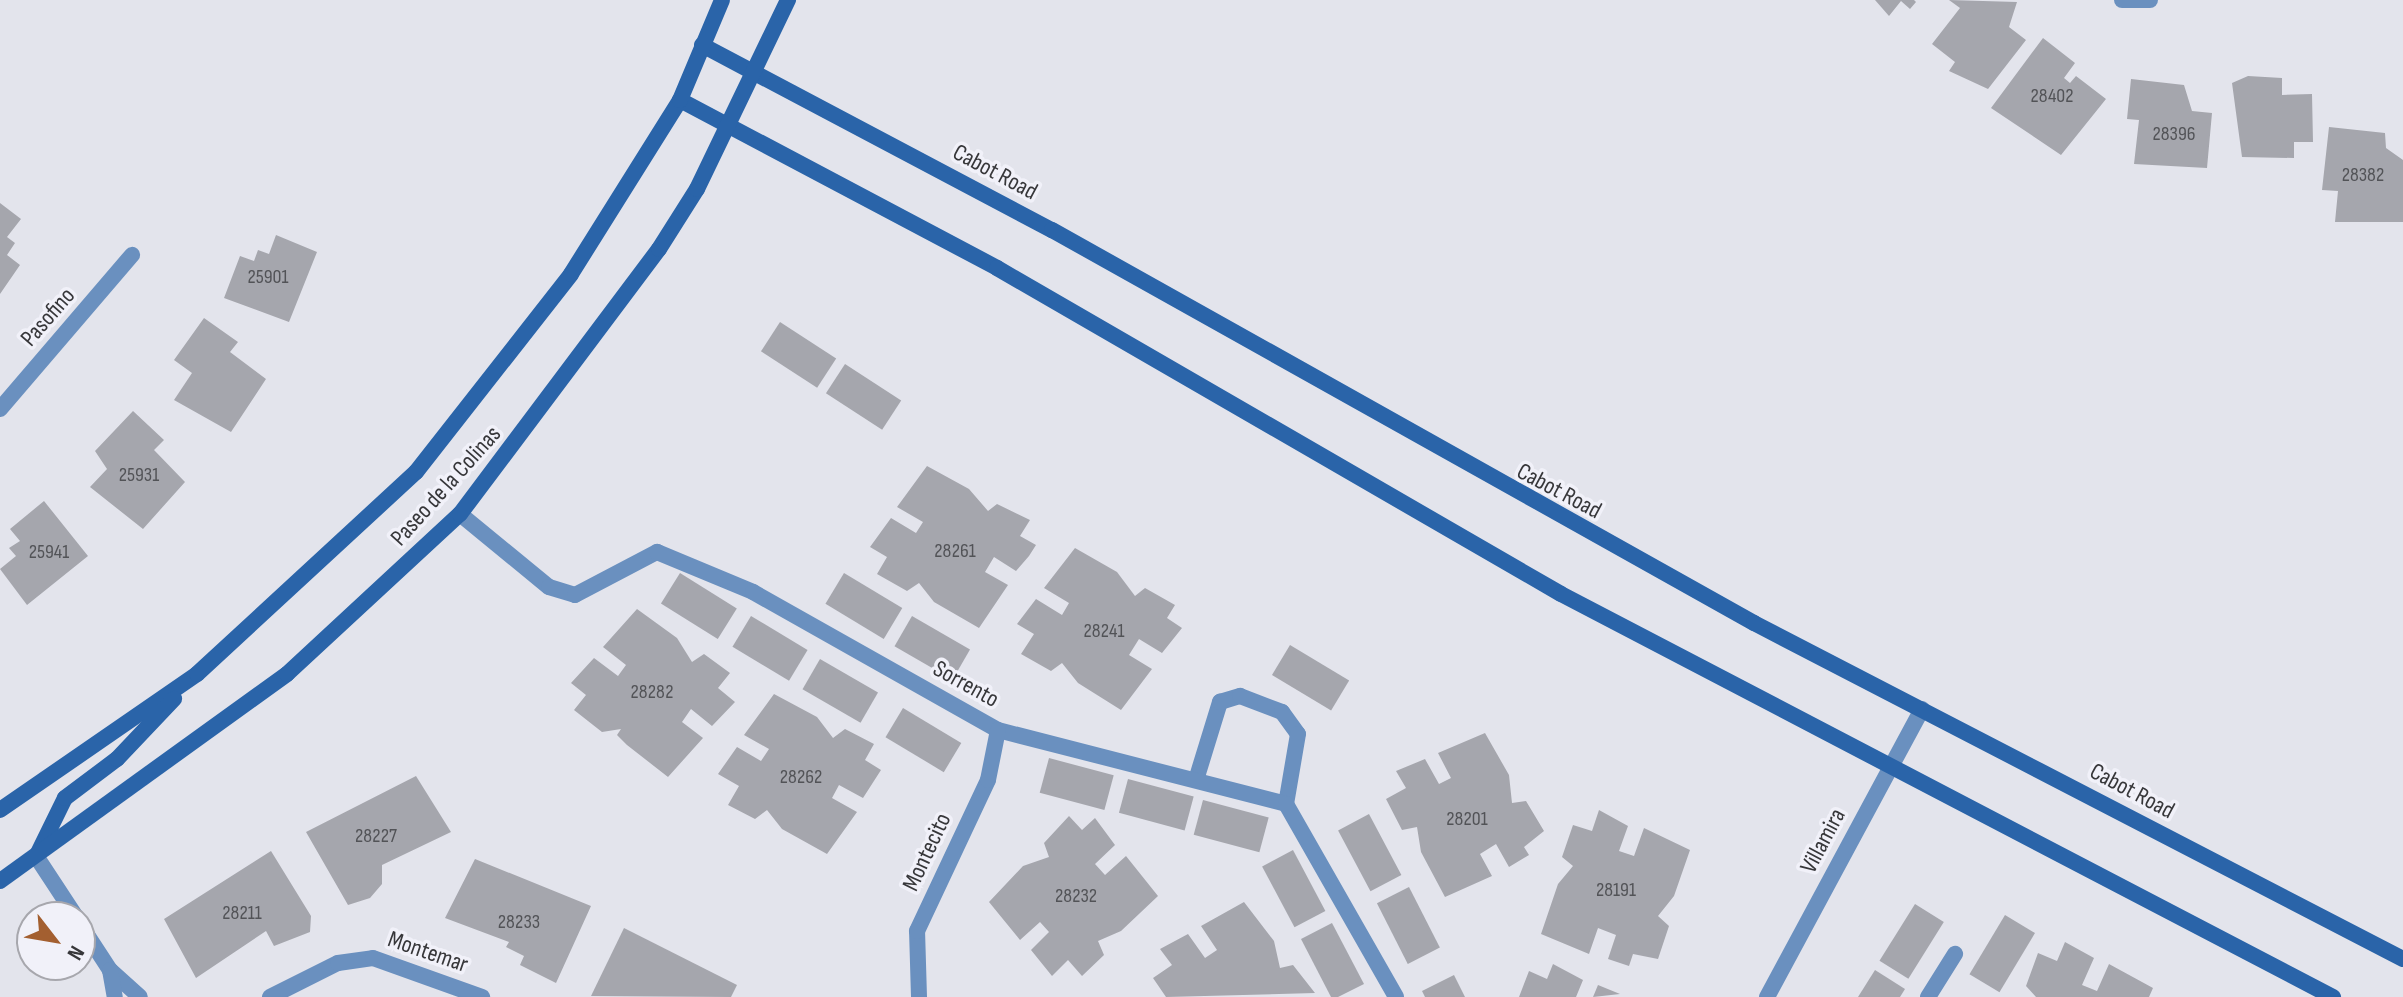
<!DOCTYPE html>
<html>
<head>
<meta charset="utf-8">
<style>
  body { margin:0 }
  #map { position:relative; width:2403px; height:997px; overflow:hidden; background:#e3e4ec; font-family:"Sofia Sans Condensed",sans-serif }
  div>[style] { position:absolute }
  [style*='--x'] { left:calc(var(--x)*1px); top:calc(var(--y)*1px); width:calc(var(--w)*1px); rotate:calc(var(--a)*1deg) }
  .building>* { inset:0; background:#a5a6ad; transform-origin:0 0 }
  .lane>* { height:16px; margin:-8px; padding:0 8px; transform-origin:8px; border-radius:8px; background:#6a90bf }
  .street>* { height:16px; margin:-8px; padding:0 8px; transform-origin:8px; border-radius:8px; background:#6a90bf }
  .secondary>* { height:16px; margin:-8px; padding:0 8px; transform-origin:8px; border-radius:8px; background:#2a64a9 }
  span { translate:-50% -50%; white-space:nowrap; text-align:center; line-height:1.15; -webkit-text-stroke:7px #f1f1f9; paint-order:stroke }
  .number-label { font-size:20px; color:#525357 }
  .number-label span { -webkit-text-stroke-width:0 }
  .street-label { font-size:24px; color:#37373a }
  .north { position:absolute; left:16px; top:901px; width:80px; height:80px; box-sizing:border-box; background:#f1f1f9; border:2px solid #a7a7ad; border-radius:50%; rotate:121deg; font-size:22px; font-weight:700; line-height:32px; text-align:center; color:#37373a }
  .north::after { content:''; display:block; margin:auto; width:28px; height:36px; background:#a35f30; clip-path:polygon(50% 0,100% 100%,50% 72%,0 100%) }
</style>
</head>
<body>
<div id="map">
  <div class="building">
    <i style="clip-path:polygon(1875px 0,1914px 0,1916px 2px,1910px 9px,1901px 1px,1889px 16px)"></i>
    <i style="clip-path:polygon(1949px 0,2017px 2px,2009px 27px,2026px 40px,1988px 89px,1949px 71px,1955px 62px,1932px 44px,1960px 8px)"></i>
    <i style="clip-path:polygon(2043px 38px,2075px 63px,2064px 78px,2070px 83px,2076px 76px,2106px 99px,2061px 155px,1991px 108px)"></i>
    <i style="clip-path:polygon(2248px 76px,2282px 78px,2282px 95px,2312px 94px,2313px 142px,2294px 142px,2294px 158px,2242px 157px,2232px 83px)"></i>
    <i style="clip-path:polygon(2131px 79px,2184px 85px,2192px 111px,2212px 113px,2207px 168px,2134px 164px,2139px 120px,2127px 119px)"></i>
    <i style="clip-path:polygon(2329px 127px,2385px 133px,2386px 148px,2403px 160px,2403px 222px,2335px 222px,2338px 191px,2322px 190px)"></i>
    <i style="clip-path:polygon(0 203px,21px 219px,7px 237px,15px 243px,7px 255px,20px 265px,0 294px)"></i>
    <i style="clip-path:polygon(276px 235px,317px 252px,289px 322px,224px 298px,240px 256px,254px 261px,258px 250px,269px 254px)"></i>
    <i style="clip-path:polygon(204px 318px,238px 342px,230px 352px,266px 379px,231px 432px,174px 400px,192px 373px,174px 360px)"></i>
    <i style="left:780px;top:322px;width:67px;height:35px;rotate:33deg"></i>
    <i style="left:845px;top:364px;width:67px;height:35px;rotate:33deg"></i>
    <i style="clip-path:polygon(133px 411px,164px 440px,154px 450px,185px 482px,143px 529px,90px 487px,107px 469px,95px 451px)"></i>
    <i style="clip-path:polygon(927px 466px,969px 489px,988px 511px,997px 504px,1030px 520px,1020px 536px,1036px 545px,1029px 556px,1016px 571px,994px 557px,985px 572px,1008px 585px,979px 628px,934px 602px,919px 583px,907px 591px,877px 574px,887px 557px,870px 547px,891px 518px,916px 533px,923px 522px,897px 507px)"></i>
    <i style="clip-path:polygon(44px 501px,88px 556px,27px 605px,0 569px,16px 556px,9px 548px,20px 541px,10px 529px)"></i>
    <i style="clip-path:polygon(1075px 548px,1117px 572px,1135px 596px,1145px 588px,1175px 605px,1167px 618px,1182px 628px,1162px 653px,1139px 639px,1129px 655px,1152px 669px,1121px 710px,1078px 683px,1062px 663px,1051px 671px,1021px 654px,1034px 634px,1017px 624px,1036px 599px,1062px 615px,1069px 603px,1044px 588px)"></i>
    <i style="left:680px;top:573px;width:67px;height:36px;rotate:32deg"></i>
    <i style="left:844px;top:573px;width:68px;height:36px;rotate:31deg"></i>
    <i style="clip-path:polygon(637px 609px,677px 638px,692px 662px,704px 654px,730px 673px,718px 688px,735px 702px,712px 726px,691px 709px,682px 722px,703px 738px,668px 777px,627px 745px,617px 735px,621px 729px,602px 732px,574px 710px,586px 695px,571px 683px,594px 658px,618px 676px,626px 665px,603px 647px)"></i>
    <i style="left:751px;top:616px;width:66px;height:36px;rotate:31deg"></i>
    <i style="left:912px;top:616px;width:67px;height:35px;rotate:30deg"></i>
    <i style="left:1290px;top:645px;width:69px;height:35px;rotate:31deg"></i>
    <i style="left:820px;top:659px;width:67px;height:35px;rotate:30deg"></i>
    <i style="clip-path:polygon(774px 694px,817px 717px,833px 738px,845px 729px,874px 744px,865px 760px,881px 770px,863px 798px,839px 785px,832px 798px,857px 812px,827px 854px,782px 829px,767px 810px,755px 819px,728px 805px,739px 786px,718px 774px,737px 747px,761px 761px,769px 749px,744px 735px)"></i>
    <i style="left:903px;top:708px;width:68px;height:34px;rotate:31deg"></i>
    <i style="clip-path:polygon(1485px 733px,1509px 775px,1512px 803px,1526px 801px,1544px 831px,1524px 847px,1529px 855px,1509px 867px,1496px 844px,1480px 854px,1492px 876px,1445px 897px,1421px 852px,1417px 827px,1402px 830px,1386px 799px,1406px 788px,1396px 771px,1425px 759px,1439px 784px,1451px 778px,1438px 753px)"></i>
    <i style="left:1049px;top:758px;width:67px;height:36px;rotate:15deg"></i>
    <i style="clip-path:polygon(416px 776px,451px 832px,382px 865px,382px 884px,370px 898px,348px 905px,306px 832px)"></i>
    <i style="left:1128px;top:779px;width:68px;height:35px;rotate:15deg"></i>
    <i style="left:1203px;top:800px;width:68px;height:36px;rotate:15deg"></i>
    <i style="clip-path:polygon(1599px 810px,1628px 826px,1619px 851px,1634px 856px,1644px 828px,1690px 850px,1674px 896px,1658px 916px,1669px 926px,1658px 959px,1633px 954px,1629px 966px,1608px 959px,1616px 935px,1598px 928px,1589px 954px,1541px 934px,1558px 884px,1573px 866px,1562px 857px,1573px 825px,1592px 831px)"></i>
    <i style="left:1369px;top:814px;width:69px;height:35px;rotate:62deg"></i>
    <i style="clip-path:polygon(1069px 816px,1082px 830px,1095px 818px,1115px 845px,1095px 864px,1105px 875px,1126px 856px,1158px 896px,1121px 931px,1098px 941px,1104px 955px,1082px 976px,1068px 960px,1052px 976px,1031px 950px,1049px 932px,1040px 922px,1020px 940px,989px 902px,1023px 866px,1049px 857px,1044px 843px)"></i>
    <i style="left:1293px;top:850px;width:69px;height:35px;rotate:62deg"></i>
    <i style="clip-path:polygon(271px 851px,311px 916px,310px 932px,274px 946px,266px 931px,196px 978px,164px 919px)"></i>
    <i style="clip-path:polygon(475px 859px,591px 906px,556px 983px,520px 965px,524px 956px,506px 947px,509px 942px,445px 918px)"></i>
    <i style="left:1409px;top:887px;width:68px;height:36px;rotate:63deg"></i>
    <i style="clip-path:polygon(1244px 902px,1274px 941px,1280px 968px,1293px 965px,1315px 993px,1166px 997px,1153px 978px,1172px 965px,1160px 949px,1188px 934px,1205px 958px,1217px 950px,1201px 926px)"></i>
    <i style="left:1915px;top:904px;width:34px;height:67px;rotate:32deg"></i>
    <i style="left:2005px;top:915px;width:35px;height:69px;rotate:31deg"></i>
    <i style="clip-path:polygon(1332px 923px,1364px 984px,1338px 997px,1331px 997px,1301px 939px)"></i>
    <i style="clip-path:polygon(624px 928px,737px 985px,731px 997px,591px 996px)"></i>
    <i style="clip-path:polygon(2065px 942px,2094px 958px,2082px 985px,2097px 991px,2109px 964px,2153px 988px,2149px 997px,2036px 997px,2026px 986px,2038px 953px,2057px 961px)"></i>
    <i style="clip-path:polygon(1553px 964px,1583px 980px,1576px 997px,1519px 997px,1529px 971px,1547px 979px)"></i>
    <i style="clip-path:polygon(1875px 970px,1905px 989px,1900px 997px,1858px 997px)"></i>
    <i style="clip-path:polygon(1454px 975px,1465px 997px,1425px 997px,1422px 991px)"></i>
    <i style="clip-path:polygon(1598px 985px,1620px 994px,1593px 997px)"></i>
  </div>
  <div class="lane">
    <i style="--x:1196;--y:780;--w:82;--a:-72.9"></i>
    <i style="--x:1220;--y:702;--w:21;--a:-17"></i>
    <i style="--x:1240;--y:696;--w:45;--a:20.9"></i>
    <i style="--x:1282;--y:712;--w:27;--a:54"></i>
    <i style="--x:1298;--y:734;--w:71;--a:99.7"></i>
    <i style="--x:1928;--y:997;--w:51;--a:-57.9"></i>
  </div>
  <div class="street">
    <i style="--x:2122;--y:0;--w:28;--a:0"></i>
    <i style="--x:0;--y:409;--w:203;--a:-49.4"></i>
    <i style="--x:460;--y:514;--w:115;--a:39.4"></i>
    <i style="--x:549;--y:587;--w:27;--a:17"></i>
    <i style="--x:575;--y:595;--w:93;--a:-27.7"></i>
    <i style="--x:657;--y:552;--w:104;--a:22.6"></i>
    <i style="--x:753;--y:592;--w:281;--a:29.4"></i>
    <i style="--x:998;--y:730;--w:297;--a:14.4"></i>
    <i style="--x:1286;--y:804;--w:222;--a:60.3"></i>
    <i style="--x:36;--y:856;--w:73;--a:56.7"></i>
    <i style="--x:80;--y:924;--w:55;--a:56.9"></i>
    <i style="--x:110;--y:970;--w:40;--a:42"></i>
    <i style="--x:110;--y:970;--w:27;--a:80"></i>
    <i style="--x:270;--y:997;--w:76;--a:-26.6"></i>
    <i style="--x:338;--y:963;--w:35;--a:-8"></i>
    <i style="--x:373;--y:958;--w:116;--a:19.7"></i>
    <i style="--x:919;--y:997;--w:66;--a:-91.7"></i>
    <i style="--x:917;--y:931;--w:167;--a:-64.8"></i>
    <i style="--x:988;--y:780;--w:51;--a:-78.7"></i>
    <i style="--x:1767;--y:997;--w:327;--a:-61.7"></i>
  </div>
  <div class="secondary">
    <i style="--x:702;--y:45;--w:396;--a:27.9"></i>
    <i style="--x:1052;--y:230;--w:805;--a:29.24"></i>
    <i style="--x:1754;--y:623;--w:731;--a:27.37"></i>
    <i style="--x:680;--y:100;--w:359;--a:27.9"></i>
    <i style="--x:997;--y:268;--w:651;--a:30.03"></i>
    <i style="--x:1561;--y:594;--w:871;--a:27.57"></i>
    <i style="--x:0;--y:810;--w:239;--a:-34.6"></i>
    <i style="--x:197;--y:674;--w:298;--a:-42.7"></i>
    <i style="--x:416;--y:472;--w:251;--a:-51.9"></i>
    <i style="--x:571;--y:274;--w:205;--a:-57.9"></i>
    <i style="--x:680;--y:100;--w:108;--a:-67.2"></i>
    <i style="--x:38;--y:853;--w:61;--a:-63.9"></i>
    <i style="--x:65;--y:798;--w:65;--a:-36.9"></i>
    <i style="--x:117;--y:759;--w:83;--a:-46.5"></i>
    <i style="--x:0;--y:881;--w:354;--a:-35.8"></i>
    <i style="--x:287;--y:674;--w:236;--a:-42.8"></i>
    <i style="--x:460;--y:514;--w:331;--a:-53.1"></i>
    <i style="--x:659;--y:249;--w:71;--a:-57.7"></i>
    <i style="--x:697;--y:189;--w:210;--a:-64.3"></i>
  </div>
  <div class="number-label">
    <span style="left:2052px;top:96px">28402</span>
    <span style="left:2174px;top:134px">28396</span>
    <span style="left:2363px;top:175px">28382</span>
    <span style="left:268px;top:277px">25901</span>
    <span style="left:139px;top:475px">25931</span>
    <span style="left:955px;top:551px">28261</span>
    <span style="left:49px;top:552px">25941</span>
    <span style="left:1104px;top:631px">28241</span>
    <span style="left:652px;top:692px">28282</span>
    <span style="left:801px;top:777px">28262</span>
    <span style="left:1467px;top:819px">28201</span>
    <span style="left:376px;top:836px">28227</span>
    <span style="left:1616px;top:890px">28191</span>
    <span style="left:1076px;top:896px">28232</span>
    <span style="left:242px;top:913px">28211</span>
    <span style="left:519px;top:922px">28233</span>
  </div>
  <div class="street-label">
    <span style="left:995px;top:172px;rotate:28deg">Cabot Road</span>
    <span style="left:48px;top:317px;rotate:-49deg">Pasofino</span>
    <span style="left:446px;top:486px;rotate:-48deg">Paseo de la Colinas</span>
    <span style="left:1559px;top:491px;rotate:28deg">Cabot Road</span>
    <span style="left:966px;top:684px;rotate:29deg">Sorrento</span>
    <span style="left:2132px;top:791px;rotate:28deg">Cabot Road</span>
    <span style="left:1823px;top:841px;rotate:-62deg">Villamira</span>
    <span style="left:927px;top:852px;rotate:-65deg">Montecito</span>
    <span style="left:428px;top:952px;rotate:19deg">Montemar</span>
  </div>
  <div class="north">N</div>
</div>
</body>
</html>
